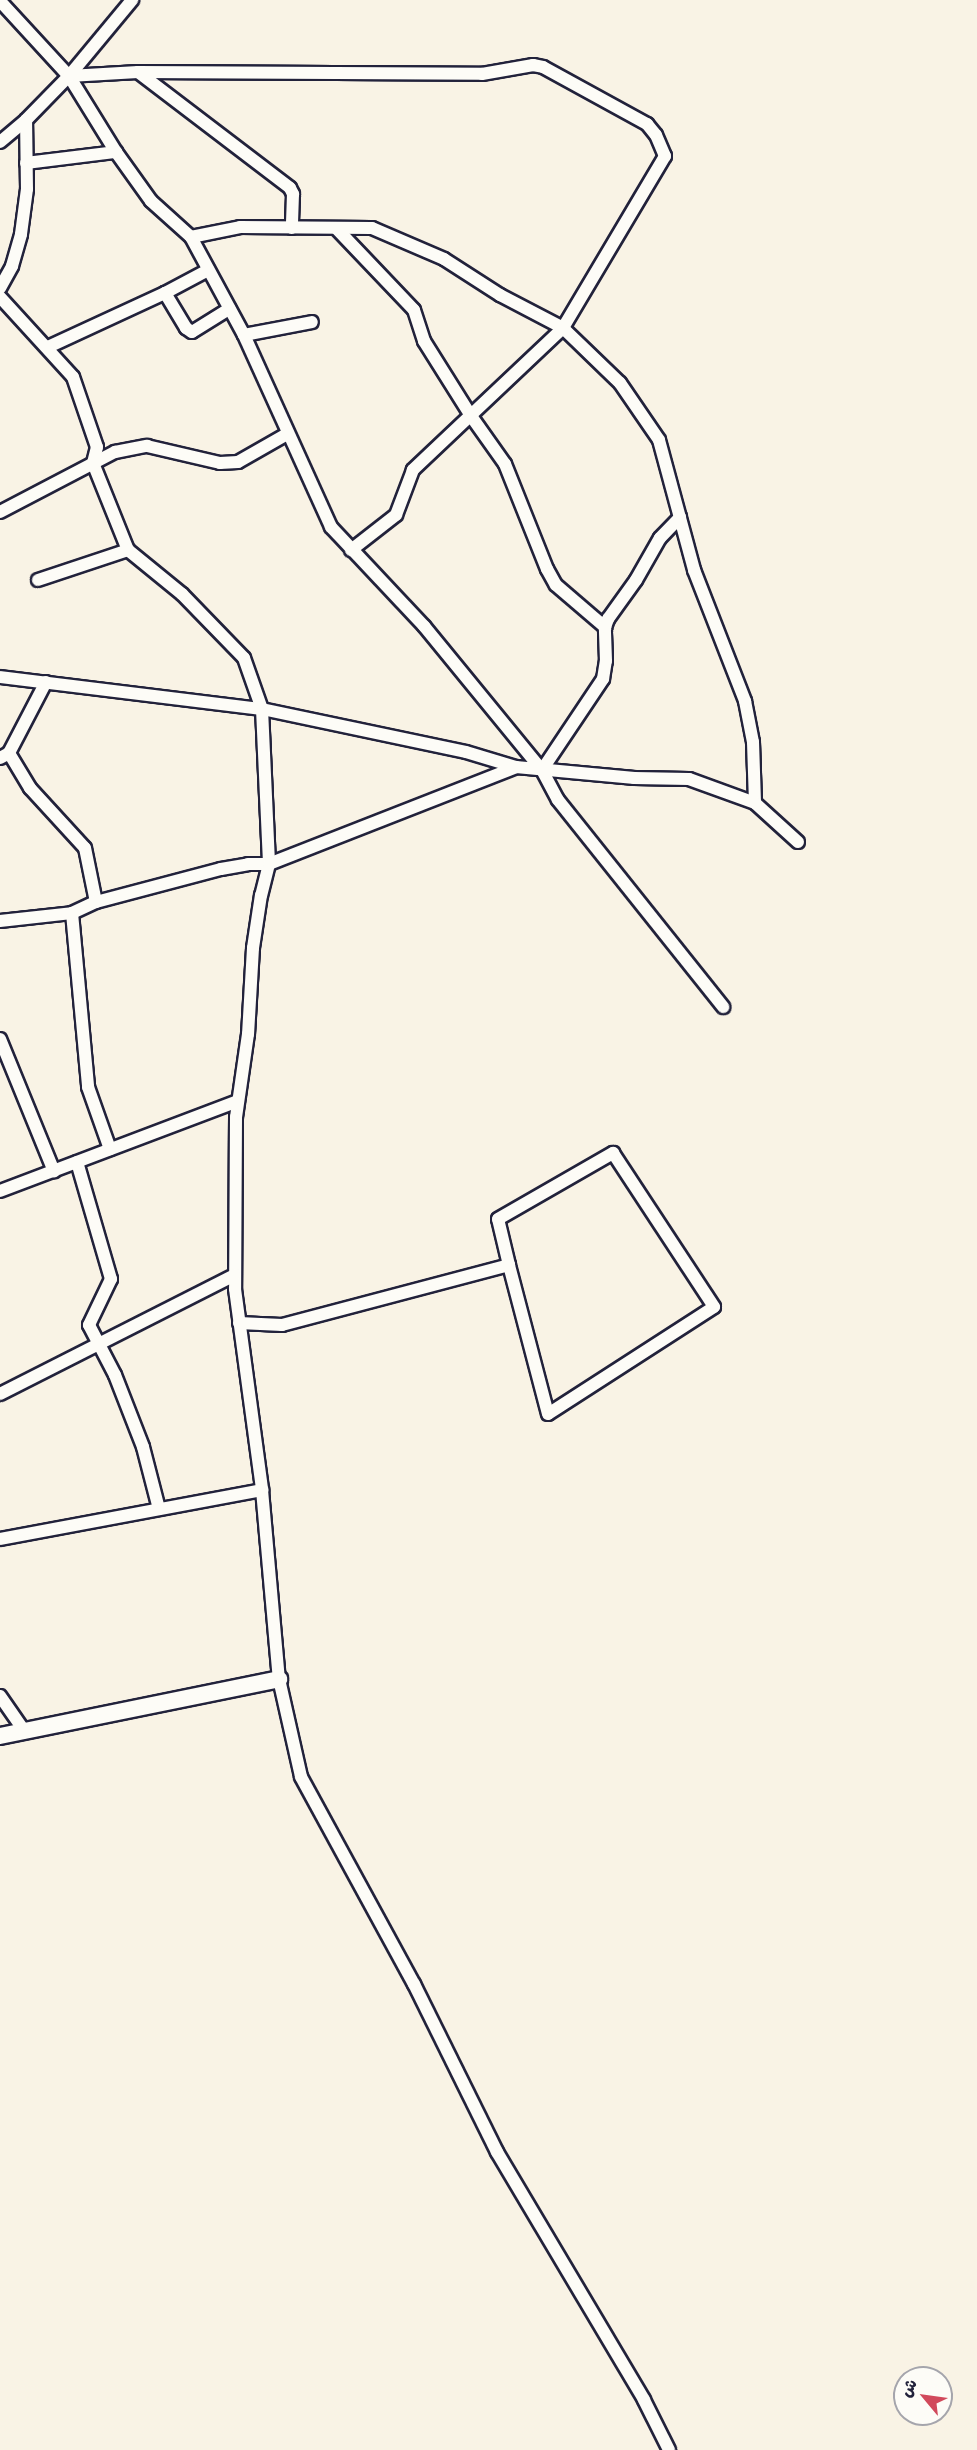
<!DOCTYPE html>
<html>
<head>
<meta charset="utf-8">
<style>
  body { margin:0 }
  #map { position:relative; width:977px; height:2450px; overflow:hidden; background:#f9f3e5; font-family:"Shantell Sans","Playpen Sans Arabic",sans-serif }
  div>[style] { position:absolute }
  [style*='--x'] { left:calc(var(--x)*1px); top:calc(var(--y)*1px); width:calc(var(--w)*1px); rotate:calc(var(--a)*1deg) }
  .roads { filter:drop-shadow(2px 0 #22223b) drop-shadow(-2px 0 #22223b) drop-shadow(0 2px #22223b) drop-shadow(0 -2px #22223b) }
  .street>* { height:12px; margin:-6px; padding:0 6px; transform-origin:6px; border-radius:6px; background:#fdfcf7 }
  .secondary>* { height:16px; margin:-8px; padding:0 8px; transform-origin:8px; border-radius:8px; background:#fdfcf7 }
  span { translate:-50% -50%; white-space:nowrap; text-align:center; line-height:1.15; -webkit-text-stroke:6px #fdfcf7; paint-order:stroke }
  .north { position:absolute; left:893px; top:2366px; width:60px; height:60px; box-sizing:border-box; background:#fdfcf7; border:2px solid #a5a5ac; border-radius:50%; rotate:299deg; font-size:16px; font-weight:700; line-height:24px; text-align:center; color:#22223b }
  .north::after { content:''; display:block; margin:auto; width:21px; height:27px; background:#d1495b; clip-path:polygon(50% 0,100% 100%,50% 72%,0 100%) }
</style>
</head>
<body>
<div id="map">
  <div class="roads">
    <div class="street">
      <i style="--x:0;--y:1;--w:102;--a:47.4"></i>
      <i style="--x:69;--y:76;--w:89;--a:58.3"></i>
      <i style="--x:116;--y:152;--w:60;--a:54.5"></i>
      <i style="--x:151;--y:201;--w:54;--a:42"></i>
      <i style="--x:191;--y:237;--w:111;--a:61.6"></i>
      <i style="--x:244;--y:335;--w:211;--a:65.6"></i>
      <i style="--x:331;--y:527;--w:136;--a:46.8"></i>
      <i style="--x:424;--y:626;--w:186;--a:50.7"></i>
      <i style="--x:542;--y:770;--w:34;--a:62"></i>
      <i style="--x:558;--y:800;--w:265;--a:51.4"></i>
      <i style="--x:138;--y:72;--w:191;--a:37.3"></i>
      <i style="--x:290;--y:188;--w:7;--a:63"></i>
      <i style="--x:293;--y:194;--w:34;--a:92"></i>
      <i style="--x:69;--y:76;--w:69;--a:-3.3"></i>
      <i style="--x:138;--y:72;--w:344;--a:0.3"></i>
      <i style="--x:482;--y:74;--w:52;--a:-10"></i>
      <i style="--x:533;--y:65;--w:10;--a:11"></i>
      <i style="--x:543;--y:67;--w:119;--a:28.7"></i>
      <i style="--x:647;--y:124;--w:14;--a:51"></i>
      <i style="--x:656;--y:135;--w:23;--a:67"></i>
      <i style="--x:665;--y:156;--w:200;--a:120.7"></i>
      <i style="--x:563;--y:328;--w:207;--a:136.6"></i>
      <i style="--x:413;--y:470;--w:48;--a:110.7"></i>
      <i style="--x:396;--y:515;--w:57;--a:142.1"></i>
      <i style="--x:0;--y:142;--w:34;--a:-40"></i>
      <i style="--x:26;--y:120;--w:62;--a:-45.7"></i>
      <i style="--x:69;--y:76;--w:99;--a:-50.3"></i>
      <i style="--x:26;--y:163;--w:91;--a:-7"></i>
      <i style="--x:336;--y:228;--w:113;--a:46.4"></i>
      <i style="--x:414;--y:310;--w:33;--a:72"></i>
      <i style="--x:424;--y:341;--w:89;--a:57.9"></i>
      <i style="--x:471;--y:416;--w:59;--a:54.7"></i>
      <i style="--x:505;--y:464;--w:113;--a:68.2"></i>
      <i style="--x:547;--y:569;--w:18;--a:61"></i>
      <i style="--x:556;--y:585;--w:65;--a:40.6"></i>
      <i style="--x:191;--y:237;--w:50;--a:-11.5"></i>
      <i style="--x:240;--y:227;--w:132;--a:0.4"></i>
      <i style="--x:372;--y:228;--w:78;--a:23.3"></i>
      <i style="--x:444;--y:259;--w:67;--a:32.7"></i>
      <i style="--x:500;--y:295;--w:71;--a:27.6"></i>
      <i style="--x:563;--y:328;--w:79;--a:44"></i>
      <i style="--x:620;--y:383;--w:69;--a:55.6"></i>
      <i style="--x:659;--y:440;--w:135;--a:74.9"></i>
      <i style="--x:694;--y:570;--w:141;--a:68.7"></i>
      <i style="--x:745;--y:701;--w:42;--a:79"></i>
      <i style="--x:753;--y:742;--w:61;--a:88.1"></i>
      <i style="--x:0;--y:288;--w:25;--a:-61"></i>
      <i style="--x:12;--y:266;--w:33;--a:-74"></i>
      <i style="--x:21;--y:234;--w:45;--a:-82.4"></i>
      <i style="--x:27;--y:189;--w:69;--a:-90.8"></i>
      <i style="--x:165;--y:293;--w:41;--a:59"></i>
      <i style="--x:186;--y:328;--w:7;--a:34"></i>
      <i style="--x:192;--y:332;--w:44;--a:-31.9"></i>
      <i style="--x:0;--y:297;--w:108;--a:47.6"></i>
      <i style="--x:73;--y:377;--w:74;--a:71.1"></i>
      <i style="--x:97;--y:447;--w:16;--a:104"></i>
      <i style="--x:93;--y:463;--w:94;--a:68.1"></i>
      <i style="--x:128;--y:550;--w:70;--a:39.2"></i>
      <i style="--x:182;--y:594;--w:89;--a:45.9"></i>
      <i style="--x:244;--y:658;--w:54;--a:70.6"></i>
      <i style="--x:262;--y:709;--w:155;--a:87.4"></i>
      <i style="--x:269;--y:864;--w:32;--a:104"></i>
      <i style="--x:261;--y:895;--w:54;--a:98.6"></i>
      <i style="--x:253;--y:948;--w:86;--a:93.3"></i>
      <i style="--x:248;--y:1034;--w:84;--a:98.2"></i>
      <i style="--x:236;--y:1117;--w:172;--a:90.3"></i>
      <i style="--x:235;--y:1289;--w:203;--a:82.3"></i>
      <i style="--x:262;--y:1490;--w:190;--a:84.9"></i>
      <i style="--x:279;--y:1679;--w:100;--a:77.3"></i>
      <i style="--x:301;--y:1777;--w:236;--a:61.4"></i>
      <i style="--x:414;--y:1984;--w:187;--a:63.7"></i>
      <i style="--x:497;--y:2152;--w:288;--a:59.3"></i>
      <i style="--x:644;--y:2400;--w:56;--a:63.4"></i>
      <i style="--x:244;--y:335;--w:69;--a:-10.8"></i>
      <i style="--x:48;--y:347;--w:129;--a:-24.8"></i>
      <i style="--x:165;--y:293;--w:49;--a:-28.1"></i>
      <i style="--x:0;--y:512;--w:130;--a:-27.6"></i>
      <i style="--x:115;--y:452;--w:33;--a:-11"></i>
      <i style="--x:147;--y:446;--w:75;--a:13.1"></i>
      <i style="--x:220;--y:463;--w:18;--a:-3"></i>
      <i style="--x:238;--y:462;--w:56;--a:-29.7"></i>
      <i style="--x:38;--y:580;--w:95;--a:-18.4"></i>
      <i style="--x:0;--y:677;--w:264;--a:7"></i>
      <i style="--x:262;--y:709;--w:208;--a:11.9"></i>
      <i style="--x:466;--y:752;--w:52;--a:16.7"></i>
      <i style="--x:516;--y:767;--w:119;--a:5.3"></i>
      <i style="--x:634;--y:778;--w:55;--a:1"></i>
      <i style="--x:689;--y:779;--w:70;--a:20"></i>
      <i style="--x:755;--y:803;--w:58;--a:42.2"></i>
      <i style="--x:9;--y:753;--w:41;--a:59"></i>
      <i style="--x:30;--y:788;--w:81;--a:47.5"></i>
      <i style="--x:85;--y:848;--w:55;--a:78.5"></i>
      <i style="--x:0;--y:758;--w:10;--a:-29"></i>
      <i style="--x:9;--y:753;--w:80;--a:-62.5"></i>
      <i style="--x:542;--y:770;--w:110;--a:-56.2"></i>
      <i style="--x:603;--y:679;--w:18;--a:-81"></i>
      <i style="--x:606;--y:661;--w:34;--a:-92"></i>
      <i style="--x:605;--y:627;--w:9;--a:-69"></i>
      <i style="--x:608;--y:619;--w:48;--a:-54.3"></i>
      <i style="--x:636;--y:580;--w:48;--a:-60.3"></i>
      <i style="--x:660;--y:538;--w:29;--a:-46"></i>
      <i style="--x:72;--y:913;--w:175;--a:84.7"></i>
      <i style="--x:88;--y:1087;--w:66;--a:70.5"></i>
      <i style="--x:0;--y:921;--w:72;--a:-6.3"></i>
      <i style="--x:72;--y:913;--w:26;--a:-25"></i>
      <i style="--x:96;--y:902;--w:129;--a:-14.8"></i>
      <i style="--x:221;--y:869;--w:27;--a:-10"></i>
      <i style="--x:248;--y:864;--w:21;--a:0"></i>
      <i style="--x:269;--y:864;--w:265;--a:-21.4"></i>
      <i style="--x:0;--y:1039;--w:143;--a:67.8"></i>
      <i style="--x:77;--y:1162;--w:122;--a:73.8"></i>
      <i style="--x:111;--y:1279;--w:51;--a:115.6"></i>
      <i style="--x:89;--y:1325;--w:56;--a:62.5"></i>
      <i style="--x:115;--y:1375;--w:77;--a:68.7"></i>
      <i style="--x:143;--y:1447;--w:64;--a:75.5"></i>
      <i style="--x:0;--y:1191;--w:254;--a:-20.7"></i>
      <i style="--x:239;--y:1323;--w:43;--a:2.7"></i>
      <i style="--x:282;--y:1325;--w:235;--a:-14.8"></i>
      <i style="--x:509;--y:1265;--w:47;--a:-103.4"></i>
      <i style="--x:498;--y:1219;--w:133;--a:-29.9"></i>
      <i style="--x:613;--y:1153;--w:184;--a:56.7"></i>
      <i style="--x:714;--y:1307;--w:197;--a:147.2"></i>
      <i style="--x:548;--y:1414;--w:154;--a:-104.7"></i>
      <i style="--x:0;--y:1394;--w:263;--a:-26.9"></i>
      <i style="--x:0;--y:1539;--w:267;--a:-10.6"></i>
      <i style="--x:0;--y:1696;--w:44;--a:55.2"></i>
    </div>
    <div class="secondary">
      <i style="--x:0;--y:1736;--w:285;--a:-11.5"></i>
    </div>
  </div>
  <div class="north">ش</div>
</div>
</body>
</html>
